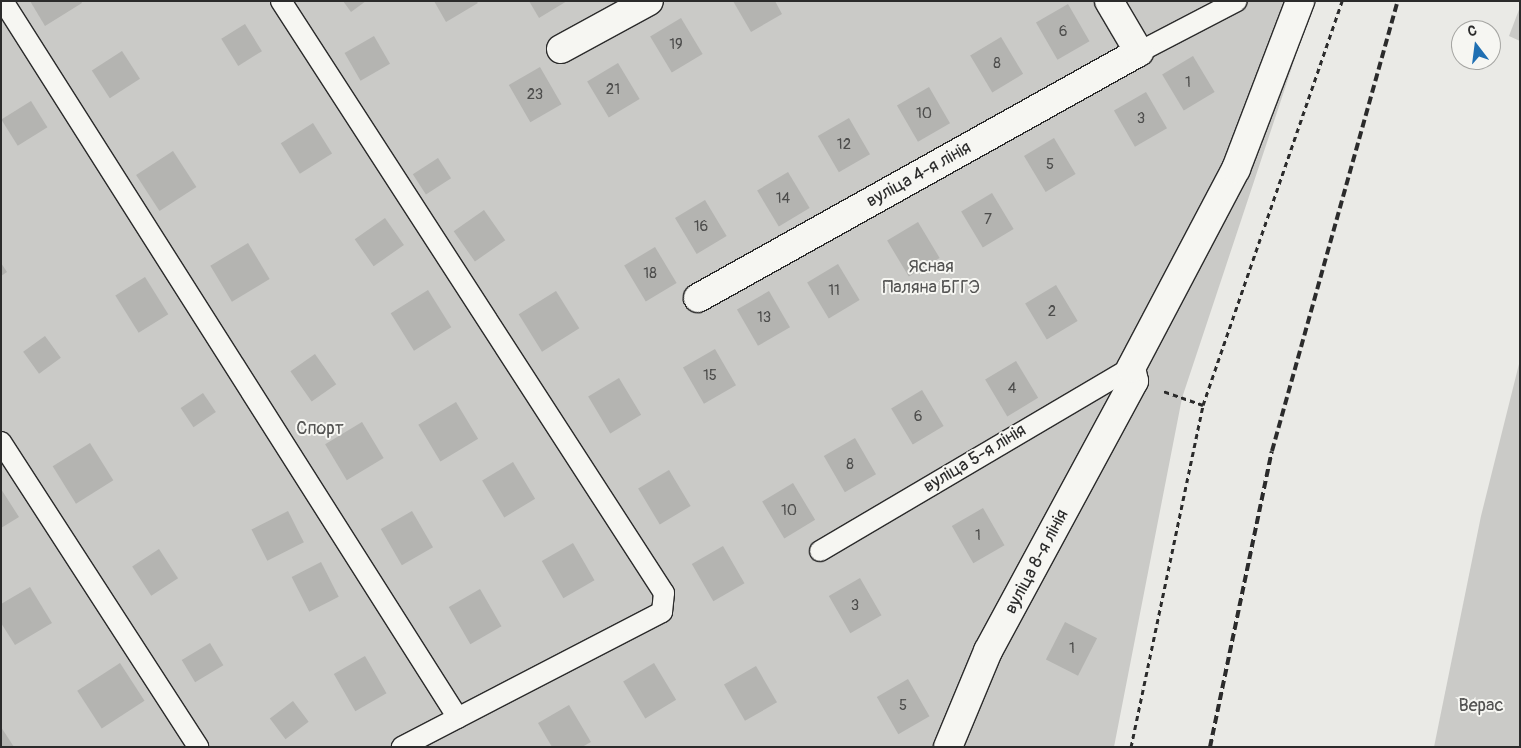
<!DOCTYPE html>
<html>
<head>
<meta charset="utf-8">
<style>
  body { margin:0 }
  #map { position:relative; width:1521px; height:748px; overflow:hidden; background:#eaeae6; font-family:Pangolin,sans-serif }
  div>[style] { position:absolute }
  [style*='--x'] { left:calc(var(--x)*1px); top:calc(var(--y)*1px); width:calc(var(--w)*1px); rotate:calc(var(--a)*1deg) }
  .green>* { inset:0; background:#cacac7 }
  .building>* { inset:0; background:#b4b4b1; transform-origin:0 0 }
  .path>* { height:3px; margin-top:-1.5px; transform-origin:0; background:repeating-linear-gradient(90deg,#2b2b2b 0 5px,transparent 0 9px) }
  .roads { filter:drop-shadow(1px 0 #2b2b2b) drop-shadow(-1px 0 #2b2b2b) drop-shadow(0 1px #2b2b2b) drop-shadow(0 -1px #2b2b2b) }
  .service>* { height:20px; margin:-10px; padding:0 10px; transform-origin:10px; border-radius:10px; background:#f6f6f2 }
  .minor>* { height:28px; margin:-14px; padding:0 14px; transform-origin:14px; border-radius:14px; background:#f6f6f2 }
  .rail>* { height:4px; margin-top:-2px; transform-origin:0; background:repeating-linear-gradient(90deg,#2b2b2b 0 8px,transparent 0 12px) }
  span { translate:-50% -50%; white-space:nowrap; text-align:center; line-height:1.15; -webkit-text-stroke:4px #f6f6f2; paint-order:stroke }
  .number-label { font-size:15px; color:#4d4d4c }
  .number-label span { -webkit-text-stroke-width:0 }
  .street-label { font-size:18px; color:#2b2b2b }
  .park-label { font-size:18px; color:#535352 }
  .frame { position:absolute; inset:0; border:2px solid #2b2b2b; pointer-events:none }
  .north { position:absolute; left:1451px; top:20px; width:50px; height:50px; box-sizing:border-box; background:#f6f6f2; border:1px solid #a5a5a2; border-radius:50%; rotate:345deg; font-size:14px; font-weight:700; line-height:20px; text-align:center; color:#2b2b2b }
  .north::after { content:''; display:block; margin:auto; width:18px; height:22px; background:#1f6fb2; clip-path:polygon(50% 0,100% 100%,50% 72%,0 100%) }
</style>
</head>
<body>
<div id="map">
  <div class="green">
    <i style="clip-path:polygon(1px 1px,1314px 1px,1182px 398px,1114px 747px,1px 747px)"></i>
    <i style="clip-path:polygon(1520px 7px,1520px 41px,1509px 36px)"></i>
    <i style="clip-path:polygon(1520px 360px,1520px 747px,1434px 747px,1481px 516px)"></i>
  </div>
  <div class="building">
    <i style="clip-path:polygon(30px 1px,81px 1px,82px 3px,45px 26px)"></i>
    <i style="clip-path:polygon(343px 1px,366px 1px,351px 12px)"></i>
    <i style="clip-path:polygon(434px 1px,476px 1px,478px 3px,446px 22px)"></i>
    <i style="clip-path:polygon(529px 1px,567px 1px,539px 18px)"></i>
    <i style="clip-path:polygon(733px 1px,775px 1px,782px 14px,751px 32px)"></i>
    <i style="left:1068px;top:4px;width:43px;height:37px;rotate:60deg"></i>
    <i style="left:681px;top:18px;width:42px;height:36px;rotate:59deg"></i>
    <i style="left:245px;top:24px;width:32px;height:28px;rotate:58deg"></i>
    <i style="left:374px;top:36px;width:32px;height:34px;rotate:60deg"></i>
    <i style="left:1001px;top:37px;width:43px;height:36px;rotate:59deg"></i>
    <i style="left:122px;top:51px;width:33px;height:36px;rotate:57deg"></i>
    <i style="left:1193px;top:56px;width:42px;height:36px;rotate:59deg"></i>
    <i style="left:618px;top:63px;width:42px;height:36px;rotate:59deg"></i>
    <i style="left:540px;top:67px;width:43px;height:36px;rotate:60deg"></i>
    <i style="left:929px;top:87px;width:42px;height:37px;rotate:60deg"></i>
    <i style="left:1146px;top:92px;width:42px;height:37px;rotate:60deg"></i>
    <i style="left:31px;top:101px;width:31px;height:35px;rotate:58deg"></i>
    <i style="left:849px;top:118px;width:42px;height:36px;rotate:60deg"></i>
    <i style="left:313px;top:123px;width:36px;height:38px;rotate:58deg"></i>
    <i style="left:1054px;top:138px;width:42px;height:35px;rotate:59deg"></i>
    <i style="left:173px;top:151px;width:43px;height:44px;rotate:57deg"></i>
    <i style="left:438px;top:158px;width:24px;height:30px;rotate:57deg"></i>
    <i style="left:788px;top:172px;width:42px;height:36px;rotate:59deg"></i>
    <i style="left:992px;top:193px;width:42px;height:36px;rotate:59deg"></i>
    <i style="left:705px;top:200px;width:42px;height:35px;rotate:59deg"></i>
    <i style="left:484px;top:210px;width:37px;height:37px;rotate:55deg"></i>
    <i style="left:385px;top:218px;width:33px;height:37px;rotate:55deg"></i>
    <i style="left:918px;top:222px;width:42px;height:36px;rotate:59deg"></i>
    <i style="left:248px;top:243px;width:42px;height:44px;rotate:59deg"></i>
    <i style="left:655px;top:247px;width:42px;height:36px;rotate:59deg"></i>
    <i style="clip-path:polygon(1px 263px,7px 272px,1px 276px)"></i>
    <i style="left:838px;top:264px;width:42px;height:36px;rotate:59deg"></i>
    <i style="left:145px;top:277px;width:44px;height:35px;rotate:58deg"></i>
    <i style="left:1056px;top:285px;width:42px;height:36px;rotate:59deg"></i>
    <i style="left:428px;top:290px;width:44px;height:44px;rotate:58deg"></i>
    <i style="left:556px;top:291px;width:44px;height:44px;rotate:58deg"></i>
    <i style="left:769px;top:291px;width:42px;height:37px;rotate:60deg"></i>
    <i style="left:45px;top:336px;width:27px;height:27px;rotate:54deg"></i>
    <i style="left:715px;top:349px;width:42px;height:37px;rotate:60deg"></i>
    <i style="left:315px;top:354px;width:37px;height:30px;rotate:55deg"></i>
    <i style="left:1016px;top:361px;width:43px;height:36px;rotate:59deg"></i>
    <i style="left:619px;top:378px;width:43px;height:36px;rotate:59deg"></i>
    <i style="left:922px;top:390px;width:42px;height:36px;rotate:59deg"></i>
    <i style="left:203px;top:393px;width:23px;height:27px;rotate:56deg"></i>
    <i style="left:456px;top:402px;width:43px;height:44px;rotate:59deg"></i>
    <i style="left:362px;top:422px;width:42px;height:43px;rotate:59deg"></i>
    <i style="left:855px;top:438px;width:42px;height:36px;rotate:60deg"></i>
    <i style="left:90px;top:443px;width:44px;height:44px;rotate:58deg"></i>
    <i style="left:513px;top:462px;width:43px;height:36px;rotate:59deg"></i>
    <i style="left:669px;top:470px;width:42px;height:36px;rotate:59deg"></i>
    <i style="left:793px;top:483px;width:43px;height:36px;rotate:59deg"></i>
    <i style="clip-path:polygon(1px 489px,19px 517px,1px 528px)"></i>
    <i style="left:983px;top:508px;width:43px;height:36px;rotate:60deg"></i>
    <i style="left:288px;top:511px;width:35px;height:41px;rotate:63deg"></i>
    <i style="left:412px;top:511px;width:42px;height:36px;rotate:60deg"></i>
    <i style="left:573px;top:543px;width:43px;height:36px;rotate:60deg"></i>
    <i style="left:723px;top:546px;width:43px;height:36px;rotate:60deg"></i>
    <i style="left:159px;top:549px;width:35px;height:32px;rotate:57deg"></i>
    <i style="left:321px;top:562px;width:39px;height:33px;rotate:63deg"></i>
    <i style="left:860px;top:578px;width:43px;height:36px;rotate:60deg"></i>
    <i style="clip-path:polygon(30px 587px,52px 623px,15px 645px,1px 623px,1px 604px)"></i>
    <i style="left:480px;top:589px;width:43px;height:36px;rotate:60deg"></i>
    <i style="left:1065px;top:622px;width:36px;height:42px;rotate:27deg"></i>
    <i style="left:210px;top:643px;width:26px;height:33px;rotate:59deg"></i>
    <i style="left:365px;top:656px;width:43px;height:36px;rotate:60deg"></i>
    <i style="left:120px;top:663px;width:45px;height:51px;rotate:57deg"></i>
    <i style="left:654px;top:663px;width:43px;height:36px;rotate:59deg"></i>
    <i style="left:756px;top:666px;width:42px;height:37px;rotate:60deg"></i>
    <i style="left:908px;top:679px;width:43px;height:36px;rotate:60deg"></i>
    <i style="left:293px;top:701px;width:26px;height:29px;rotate:53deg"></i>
    <i style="clip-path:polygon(569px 705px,591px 742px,582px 747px,552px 747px,538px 723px)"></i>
    <i style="clip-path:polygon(1px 727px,14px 747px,1px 747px)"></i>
  </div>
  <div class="path">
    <i style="--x:1203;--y:405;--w:427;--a:-71"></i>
    <i style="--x:1131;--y:747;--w:349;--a:-78.1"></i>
    <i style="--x:1203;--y:405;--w:42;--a:-160.7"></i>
  </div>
  <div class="roads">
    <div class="service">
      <i style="--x:3;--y:1;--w:849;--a:57.6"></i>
      <i style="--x:281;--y:1;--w:705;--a:57.1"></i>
      <i style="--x:664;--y:593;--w:19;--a:96"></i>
      <i style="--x:662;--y:612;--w:293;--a:152.6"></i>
      <i style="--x:1139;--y:52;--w:110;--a:-27.5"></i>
      <i style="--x:1;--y:442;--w:363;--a:57.1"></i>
      <i style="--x:820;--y:551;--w:361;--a:-30.5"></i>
    </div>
    <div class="minor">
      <i style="--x:561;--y:49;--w:100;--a:-28.6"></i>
      <i style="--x:698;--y:298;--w:505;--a:-29.15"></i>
      <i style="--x:1139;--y:52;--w:59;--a:-120.5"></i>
      <i style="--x:948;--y:747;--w:104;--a:-67.4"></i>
      <i style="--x:988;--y:651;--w:307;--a:-61.6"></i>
      <i style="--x:1134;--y:381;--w:13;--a:-103"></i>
      <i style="--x:1131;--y:368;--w:225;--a:-62.2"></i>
      <i style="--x:1236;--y:169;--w:180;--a:-69.1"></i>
    </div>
  </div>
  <div class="rail">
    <i style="--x:1210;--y:747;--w:302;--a:-78.2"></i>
    <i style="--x:1272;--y:451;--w:467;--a:-74.4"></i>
  </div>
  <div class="number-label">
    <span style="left:1063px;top:32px">6</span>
    <span style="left:676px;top:45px">19</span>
    <span style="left:997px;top:64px">8</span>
    <span style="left:1188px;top:83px">1</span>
    <span style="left:613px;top:90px">21</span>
    <span style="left:535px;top:95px">23</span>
    <span style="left:924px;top:114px">10</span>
    <span style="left:1141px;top:119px">3</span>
    <span style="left:844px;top:145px">12</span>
    <span style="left:1050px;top:165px">5</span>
    <span style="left:783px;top:199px">14</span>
    <span style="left:988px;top:220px">7</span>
    <span style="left:701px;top:227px">16</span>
    <span style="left:650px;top:274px">18</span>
    <span style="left:834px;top:291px">11</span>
    <span style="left:1052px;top:312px">2</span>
    <span style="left:764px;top:318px">13</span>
    <span style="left:710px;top:376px">15</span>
    <span style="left:1012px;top:389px">4</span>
    <span style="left:918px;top:417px">6</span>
    <span style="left:850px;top:465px">8</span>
    <span style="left:789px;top:511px">10</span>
    <span style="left:978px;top:536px">1</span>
    <span style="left:855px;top:606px">3</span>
    <span style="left:1072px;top:649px">1</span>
    <span style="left:903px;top:706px">5</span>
  </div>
  <div class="street-label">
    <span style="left:919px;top:175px;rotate:-29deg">вуліца 4-я лінія</span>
    <span style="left:975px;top:459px;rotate:-31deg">вуліца 5-я лінія</span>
    <span style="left:1037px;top:562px;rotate:-62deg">вуліца 8-я лінія</span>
  </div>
  <div class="park-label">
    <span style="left:931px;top:278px">Ясная<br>Паляна БГГЭ</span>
    <span style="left:320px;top:429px">Спорт</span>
    <span style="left:1481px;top:706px">Верас</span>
  </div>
  <div class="frame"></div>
  <div class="north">С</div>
</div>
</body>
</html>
